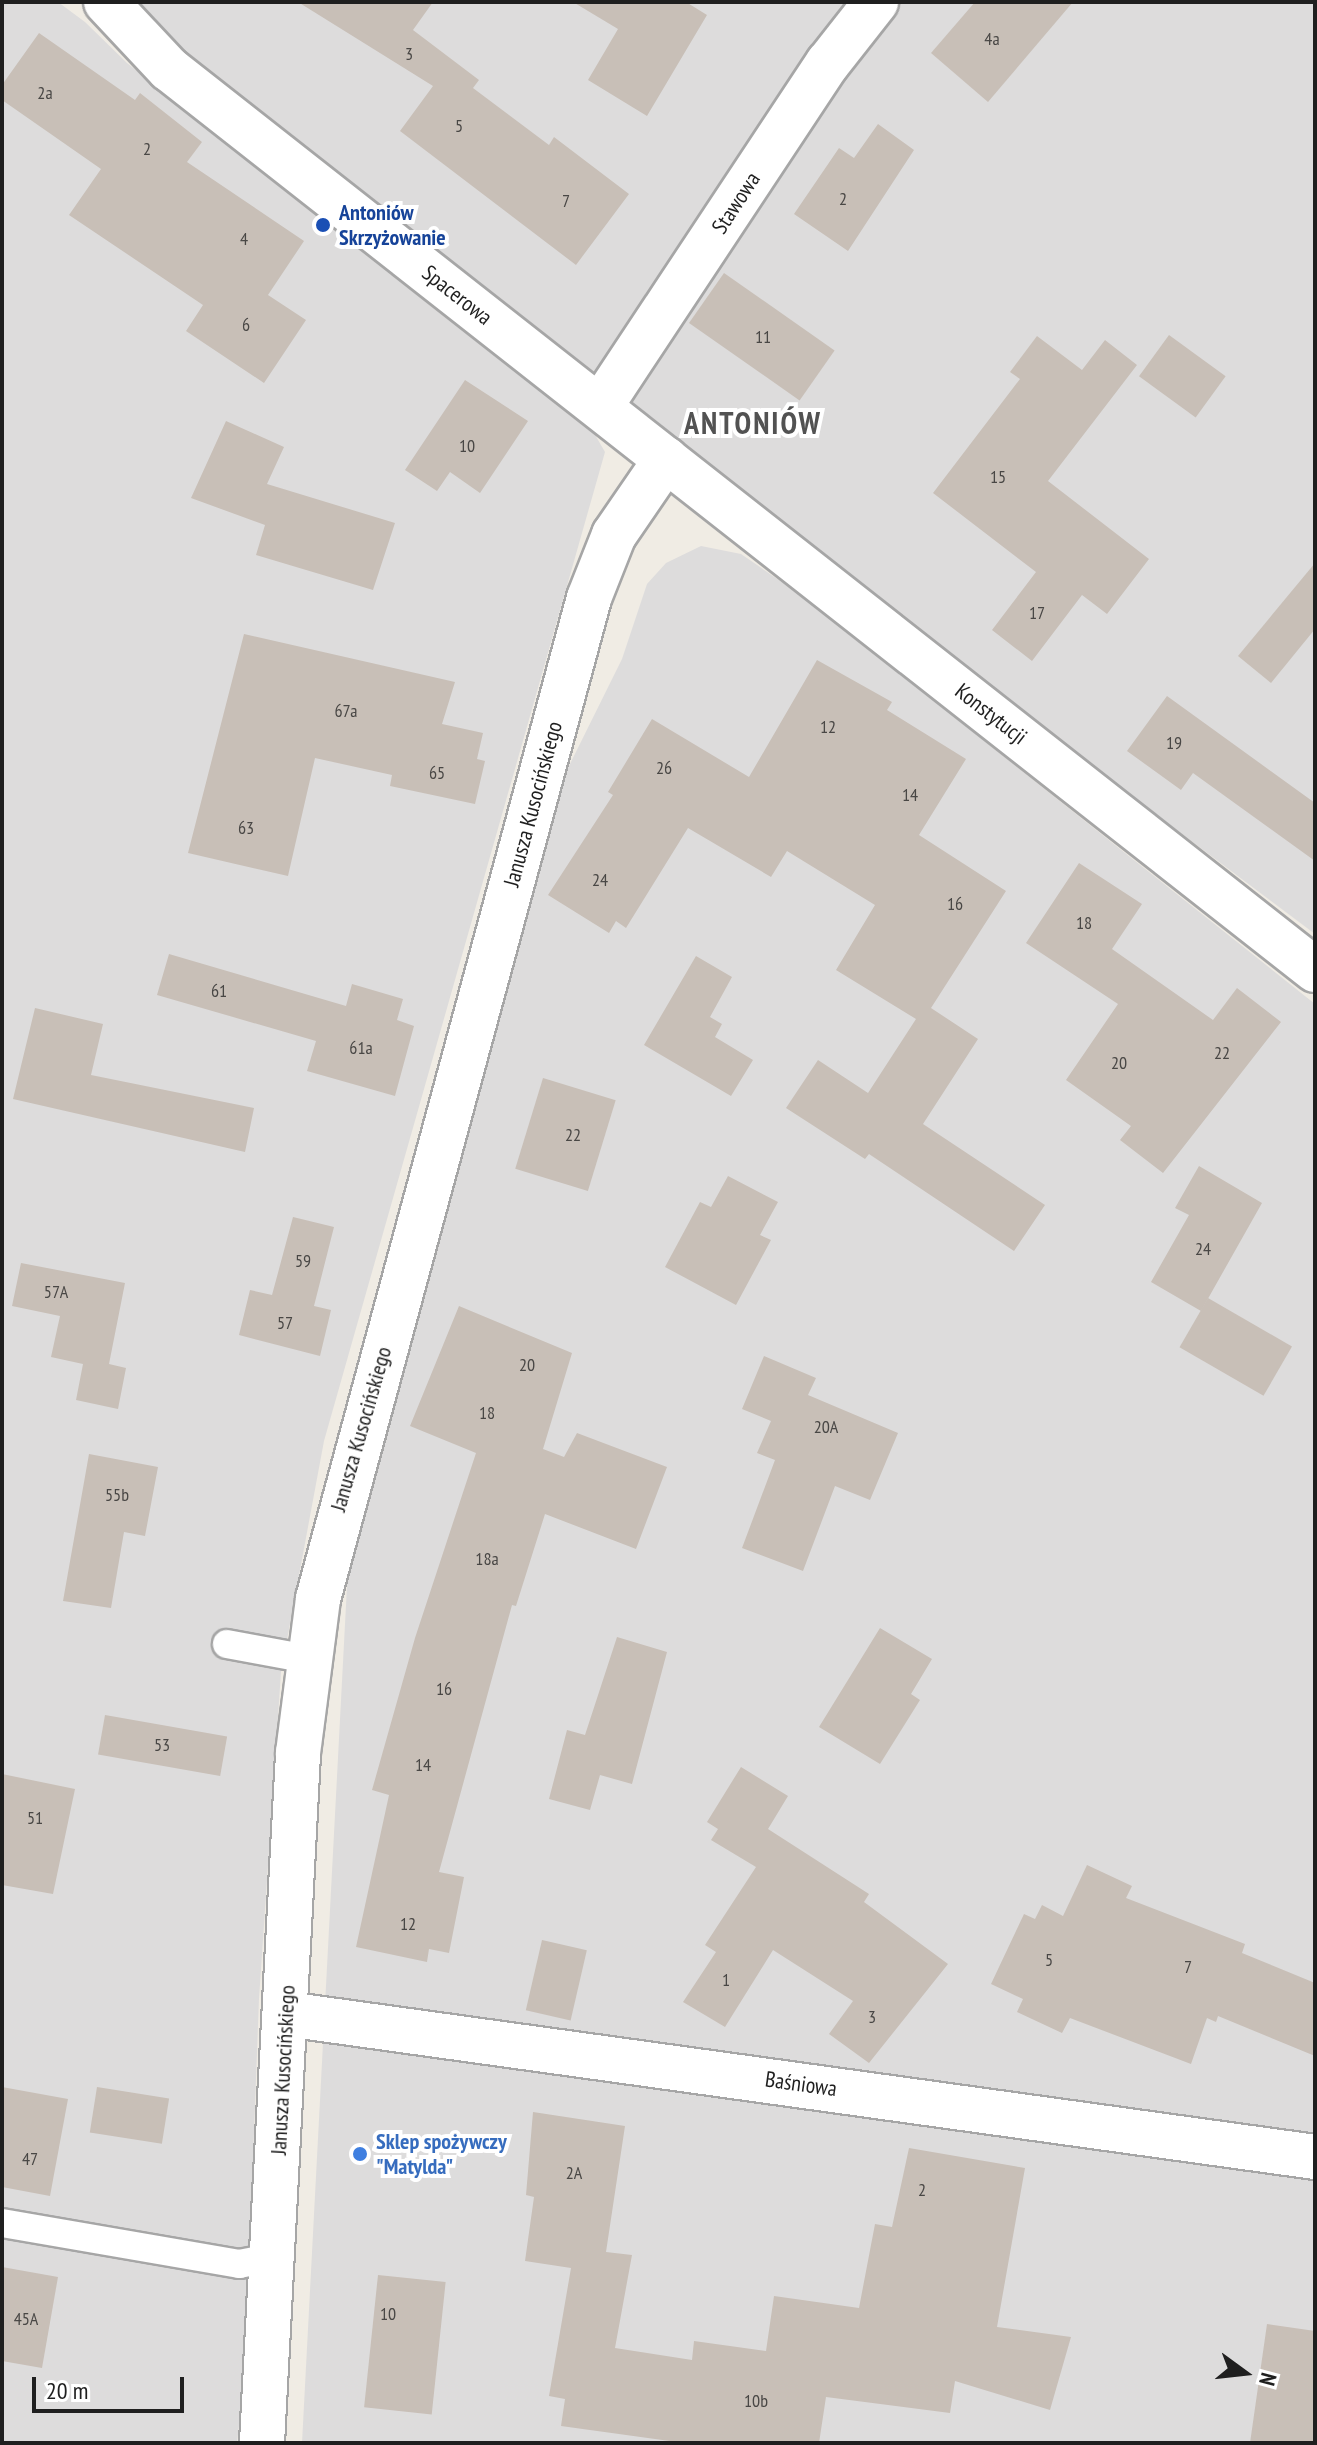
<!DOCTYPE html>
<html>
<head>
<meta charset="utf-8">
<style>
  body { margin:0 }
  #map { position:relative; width:1317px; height:2445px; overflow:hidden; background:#f0ece4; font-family:"PT Sans Narrow",sans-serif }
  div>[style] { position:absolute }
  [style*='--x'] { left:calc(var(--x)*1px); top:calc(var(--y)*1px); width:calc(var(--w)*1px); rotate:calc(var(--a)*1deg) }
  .residential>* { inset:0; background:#dddcdc }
  .building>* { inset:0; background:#c8bfb7; transform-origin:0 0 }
  .roads { filter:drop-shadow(2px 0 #a6a6a6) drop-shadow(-2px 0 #a6a6a6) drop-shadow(0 2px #a6a6a6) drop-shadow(0 -2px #a6a6a6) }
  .lane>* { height:28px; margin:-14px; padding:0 14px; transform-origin:14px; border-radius:14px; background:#fff }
  .street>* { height:44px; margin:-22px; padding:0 22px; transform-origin:22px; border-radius:22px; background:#fff }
  .dots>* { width:22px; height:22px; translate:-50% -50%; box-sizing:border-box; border:4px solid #fff; border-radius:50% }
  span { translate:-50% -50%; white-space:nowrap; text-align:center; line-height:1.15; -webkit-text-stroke:8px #fff; paint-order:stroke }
  .number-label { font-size:18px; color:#494745 }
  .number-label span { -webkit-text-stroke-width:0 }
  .street-label { font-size:22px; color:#1f1f1f }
  .transit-label { font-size:22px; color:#164399; font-weight:700 }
  .left { translate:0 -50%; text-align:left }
  .shop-label { font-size:22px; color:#366cbe; font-weight:700 }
  .district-label { font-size:30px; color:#525252; font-weight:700; letter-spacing:2px }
  .frame { position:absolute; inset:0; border:4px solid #1f1f1f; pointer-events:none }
  .north { position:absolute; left:1205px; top:2333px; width:80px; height:80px; -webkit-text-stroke:6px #fff; paint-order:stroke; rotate:105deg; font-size:22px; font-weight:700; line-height:32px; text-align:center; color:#1f1f1f }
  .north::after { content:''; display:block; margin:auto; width:28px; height:36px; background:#1f1f1f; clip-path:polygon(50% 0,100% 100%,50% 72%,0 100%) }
  .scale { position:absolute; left:32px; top:2377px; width:152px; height:36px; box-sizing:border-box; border:4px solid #1f1f1f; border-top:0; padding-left:10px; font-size:24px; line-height:28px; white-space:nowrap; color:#1f1f1f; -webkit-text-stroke:6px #fff; paint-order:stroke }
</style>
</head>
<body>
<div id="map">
  <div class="residential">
    <i style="clip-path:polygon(2px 2px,58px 2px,85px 22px,127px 63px,594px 433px,605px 452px,324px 1441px,281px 1672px,259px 1999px,245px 2375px,237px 2443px,2px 2443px)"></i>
    <i style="clip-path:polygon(133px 2px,1315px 2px,1315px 934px,1077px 755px,185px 51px)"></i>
    <i style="clip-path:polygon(701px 546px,741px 554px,802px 596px,1315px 1004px,1315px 2443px,302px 2443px,348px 1567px,568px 768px,622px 659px,647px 584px,666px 563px)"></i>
  </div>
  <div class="building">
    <i style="clip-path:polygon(298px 2px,433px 2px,413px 30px,479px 80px,473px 88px,549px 145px,554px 137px,629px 194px,576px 265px,400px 131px,433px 86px)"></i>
    <i style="clip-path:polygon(573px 2px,686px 2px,707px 15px,647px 116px,588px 80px,618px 29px)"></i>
    <i style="clip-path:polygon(975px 2px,1073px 2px,988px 102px,931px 53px)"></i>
    <i style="clip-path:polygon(39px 33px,135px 100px,140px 93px,202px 142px,187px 162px,304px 241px,268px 295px,306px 320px,264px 383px,186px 331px,203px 305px,69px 215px,101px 169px,2px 100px,2px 85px)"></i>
    <i style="clip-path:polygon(878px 124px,914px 150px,848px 251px,794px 214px,839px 148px,854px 158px)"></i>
    <i style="left:724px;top:273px;width:135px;height:61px;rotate:35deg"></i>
    <i style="left:1169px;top:335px;width:70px;height:51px;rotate:36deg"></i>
    <i style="clip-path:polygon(1037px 336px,1082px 370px,1105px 340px,1137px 365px,1048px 481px,1149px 559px,1107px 614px,1082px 595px,1032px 661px,992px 630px,1036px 572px,933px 493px,1020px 379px,1010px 372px)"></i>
    <i style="clip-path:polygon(465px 380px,528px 421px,480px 493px,450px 472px,437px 491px,405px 470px)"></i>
    <i style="clip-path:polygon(226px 421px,284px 447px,267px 484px,395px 523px,373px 590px,256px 555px,265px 525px,191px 498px)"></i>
    <i style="clip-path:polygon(1315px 563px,1315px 629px,1271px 683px,1238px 656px)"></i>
    <i style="clip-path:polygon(244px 634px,455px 682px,442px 724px,483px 733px,477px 759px,485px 761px,475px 804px,390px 786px,392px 775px,315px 758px,288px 876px,188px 853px)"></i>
    <i style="clip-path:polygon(817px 660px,892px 702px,887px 710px,966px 759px,919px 835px,1006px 891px,931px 1008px,978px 1039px,923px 1124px,1045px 1205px,1014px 1251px,869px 1154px,865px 1159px,786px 1108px,818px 1060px,868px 1093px,916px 1019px,836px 970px,875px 905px,787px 851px,771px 877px,688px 828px,626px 928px,616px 921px,609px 933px,548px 895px,613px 795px,608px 792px,652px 719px,749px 777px)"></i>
    <i style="clip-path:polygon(1167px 696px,1315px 803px,1315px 861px,1193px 773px,1181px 790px,1127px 751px)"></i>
    <i style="clip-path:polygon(1079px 863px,1142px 904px,1112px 949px,1213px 1020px,1237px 988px,1281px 1022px,1163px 1173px,1120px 1140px,1131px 1126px,1066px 1080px,1118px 1004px,1026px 943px)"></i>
    <i style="clip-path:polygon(169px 954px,346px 1006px,352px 984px,403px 999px,397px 1020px,414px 1026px,395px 1096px,307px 1071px,316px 1041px,157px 995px)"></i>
    <i style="clip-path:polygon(696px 956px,732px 977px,710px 1017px,722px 1024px,715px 1037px,753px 1060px,731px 1096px,644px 1045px)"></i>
    <i style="clip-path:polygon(35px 1008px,103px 1024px,91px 1075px,254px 1108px,245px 1152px,13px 1099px)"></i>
    <i style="left:543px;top:1078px;width:76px;height:95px;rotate:17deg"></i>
    <i style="clip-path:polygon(1199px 1166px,1262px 1203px,1201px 1311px,1151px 1282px,1189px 1215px,1175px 1208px)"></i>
    <i style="clip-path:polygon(728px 1176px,778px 1202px,760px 1235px,771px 1240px,736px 1305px,665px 1267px,700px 1202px,711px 1207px)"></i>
    <i style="clip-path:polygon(293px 1217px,334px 1227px,314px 1306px,331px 1310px,320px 1356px,239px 1335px,250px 1290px,272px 1295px)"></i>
    <i style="clip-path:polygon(21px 1263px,125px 1283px,109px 1364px,126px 1368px,118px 1409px,76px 1400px,83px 1364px,51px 1357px,60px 1316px,12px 1306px)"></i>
    <i style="left:1208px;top:1298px;width:97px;height:57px;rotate:30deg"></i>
    <i style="clip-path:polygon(459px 1306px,572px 1353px,543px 1449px,564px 1457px,577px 1433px,667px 1467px,636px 1549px,545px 1514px,516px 1606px,512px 1605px,439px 1872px,464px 1877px,449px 1953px,429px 1949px,427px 1962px,356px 1947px,389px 1795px,372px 1790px,415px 1638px,476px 1453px,410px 1426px)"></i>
    <i style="clip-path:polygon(764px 1356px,816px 1378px,808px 1395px,898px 1433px,870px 1500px,835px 1486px,803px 1571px,742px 1548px,775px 1460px,757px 1453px,771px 1421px,742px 1409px)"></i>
    <i style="clip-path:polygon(89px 1454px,158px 1467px,145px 1536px,124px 1532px,111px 1608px,63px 1601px)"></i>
    <i style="clip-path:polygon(880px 1628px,932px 1659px,911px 1694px,920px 1700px,880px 1764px,819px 1727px)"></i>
    <i style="clip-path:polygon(617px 1637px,667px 1652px,632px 1784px,600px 1775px,590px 1810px,549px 1799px,567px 1730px,585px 1735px)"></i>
    <i style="left:105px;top:1715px;width:124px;height:40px;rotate:10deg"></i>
    <i style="clip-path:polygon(741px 1767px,788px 1796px,768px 1829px,869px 1894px,864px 1902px,948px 1964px,869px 2063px,829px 2034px,853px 2001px,773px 1950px,725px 2027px,683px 2002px,716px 1952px,705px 1945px,756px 1867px,711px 1840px,718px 1829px,707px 1822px)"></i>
    <i style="clip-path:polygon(2px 1774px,75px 1789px,53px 1894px,2px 1885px)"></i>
    <i style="clip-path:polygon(1087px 1865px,1132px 1886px,1126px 1898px,1245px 1944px,1242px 1953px,1315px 1983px,1315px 2056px,1218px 2016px,1216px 2022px,1207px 2018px,1191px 2064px,1070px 2018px,1062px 2033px,1017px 2012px,1023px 1999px,991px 1984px,1024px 1914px,1035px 1919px,1042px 1905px,1063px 1916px)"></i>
    <i style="left:542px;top:1940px;width:46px;height:72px;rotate:13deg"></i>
    <i style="clip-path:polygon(2px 2087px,68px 2099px,50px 2196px,2px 2187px)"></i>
    <i style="left:97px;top:2087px;width:73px;height:46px;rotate:9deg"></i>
    <i style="clip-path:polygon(533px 2112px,625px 2126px,606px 2252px,632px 2255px,615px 2348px,692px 2360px,694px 2341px,766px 2351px,774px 2296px,859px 2308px,875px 2224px,892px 2227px,909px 2148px,1025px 2168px,997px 2327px,1071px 2337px,1050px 2410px,955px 2381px,950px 2413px,826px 2397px,819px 2443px,684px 2443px,561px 2426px,565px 2399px,549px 2396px,571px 2268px,525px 2261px,534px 2197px,526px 2195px)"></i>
    <i style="clip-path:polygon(2px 2267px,58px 2277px,42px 2368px,2px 2361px)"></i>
    <i style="left:378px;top:2275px;width:68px;height:133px;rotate:6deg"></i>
    <i style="clip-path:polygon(1267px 2324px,1315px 2331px,1315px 2443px,1250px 2443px)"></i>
  </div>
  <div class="roads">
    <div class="lane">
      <i style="--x:227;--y:1644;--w:82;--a:10.5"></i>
      <i style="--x:2;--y:2223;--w:241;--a:9.8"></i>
      <i style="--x:239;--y:2264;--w:36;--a:-11"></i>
    </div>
    <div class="street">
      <i style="--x:106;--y:2;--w:92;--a:46.8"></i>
      <i style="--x:169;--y:69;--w:1458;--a:38.17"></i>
      <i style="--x:600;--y:407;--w:413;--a:-56.5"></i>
      <i style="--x:828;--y:63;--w:78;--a:-51.8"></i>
      <i style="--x:286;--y:2014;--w:1039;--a:7.91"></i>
      <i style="--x:262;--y:2443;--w:691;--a:-87.01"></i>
      <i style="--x:298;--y:1753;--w:155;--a:-82.6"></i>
      <i style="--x:318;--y:1599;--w:1037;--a:-74.85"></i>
      <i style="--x:589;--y:598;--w:68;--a:-68.4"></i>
      <i style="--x:614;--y:535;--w:92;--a:-55.6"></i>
    </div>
  </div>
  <div class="dots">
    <i style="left:323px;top:225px;background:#1a4fb4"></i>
    <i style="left:360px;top:2154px;background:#3f7fe0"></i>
  </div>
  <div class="number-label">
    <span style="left:992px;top:39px">4a</span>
    <span style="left:409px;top:54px">3</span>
    <span style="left:45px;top:93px">2a</span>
    <span style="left:459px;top:126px">5</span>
    <span style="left:147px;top:149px">2</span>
    <span style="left:843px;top:199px">2</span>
    <span style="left:566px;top:201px">7</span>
    <span style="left:244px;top:239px">4</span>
    <span style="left:246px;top:325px">6</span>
    <span style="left:763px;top:337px">11</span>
    <span style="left:467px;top:446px">10</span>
    <span style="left:998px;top:477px">15</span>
    <span style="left:1037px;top:613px">17</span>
    <span style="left:346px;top:711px">67a</span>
    <span style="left:828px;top:727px">12</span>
    <span style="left:1174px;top:743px">19</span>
    <span style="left:664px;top:768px">26</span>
    <span style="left:437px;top:773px">65</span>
    <span style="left:910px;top:795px">14</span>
    <span style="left:246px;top:828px">63</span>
    <span style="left:600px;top:880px">24</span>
    <span style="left:955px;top:904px">16</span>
    <span style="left:1084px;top:923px">18</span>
    <span style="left:219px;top:991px">61</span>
    <span style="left:361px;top:1048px">61a</span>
    <span style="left:1222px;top:1053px">22</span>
    <span style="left:1119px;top:1063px">20</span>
    <span style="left:573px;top:1135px">22</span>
    <span style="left:1203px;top:1249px">24</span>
    <span style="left:303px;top:1261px">59</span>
    <span style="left:56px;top:1292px">57A</span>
    <span style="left:285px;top:1323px">57</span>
    <span style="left:527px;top:1365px">20</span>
    <span style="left:487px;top:1413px">18</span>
    <span style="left:826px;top:1427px">20A</span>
    <span style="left:117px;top:1495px">55b</span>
    <span style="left:487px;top:1559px">18a</span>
    <span style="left:444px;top:1689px">16</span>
    <span style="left:162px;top:1745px">53</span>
    <span style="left:423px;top:1765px">14</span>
    <span style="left:35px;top:1818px">51</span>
    <span style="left:408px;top:1924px">12</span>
    <span style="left:1049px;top:1960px">5</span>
    <span style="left:1188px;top:1967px">7</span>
    <span style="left:726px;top:1980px">1</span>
    <span style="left:872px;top:2017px">3</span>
    <span style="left:30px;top:2159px">47</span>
    <span style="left:574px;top:2173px">2A</span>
    <span style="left:922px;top:2190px">2</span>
    <span style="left:388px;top:2314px">10</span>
    <span style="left:26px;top:2319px">45A</span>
    <span style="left:756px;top:2401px">10b</span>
  </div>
  <div class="street-label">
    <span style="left:736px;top:203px;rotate:-57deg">Stawowa</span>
    <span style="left:457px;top:295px;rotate:38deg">Spacerowa</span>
    <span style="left:991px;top:714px;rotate:38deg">Konstytucji</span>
    <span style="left:533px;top:804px;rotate:-75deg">Janusza Kusocińskiego</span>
    <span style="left:361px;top:1429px;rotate:-74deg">Janusza Kusocińskiego</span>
    <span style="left:283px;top:2070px;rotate:-87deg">Janusza Kusocińskiego</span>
    <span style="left:801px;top:2084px;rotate:8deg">Baśniowa</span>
  </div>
  <div class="transit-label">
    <span class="left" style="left:339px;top:225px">Antoniów<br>Skrzyżowanie</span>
  </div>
  <div class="shop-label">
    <span class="left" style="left:376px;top:2154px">Sklep spożywczy<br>"Matylda"</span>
  </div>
  <div class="district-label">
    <span style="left:753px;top:423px">ANTONIÓW</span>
  </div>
  <div class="frame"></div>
  <div class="north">N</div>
  <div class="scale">20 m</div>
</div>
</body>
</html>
